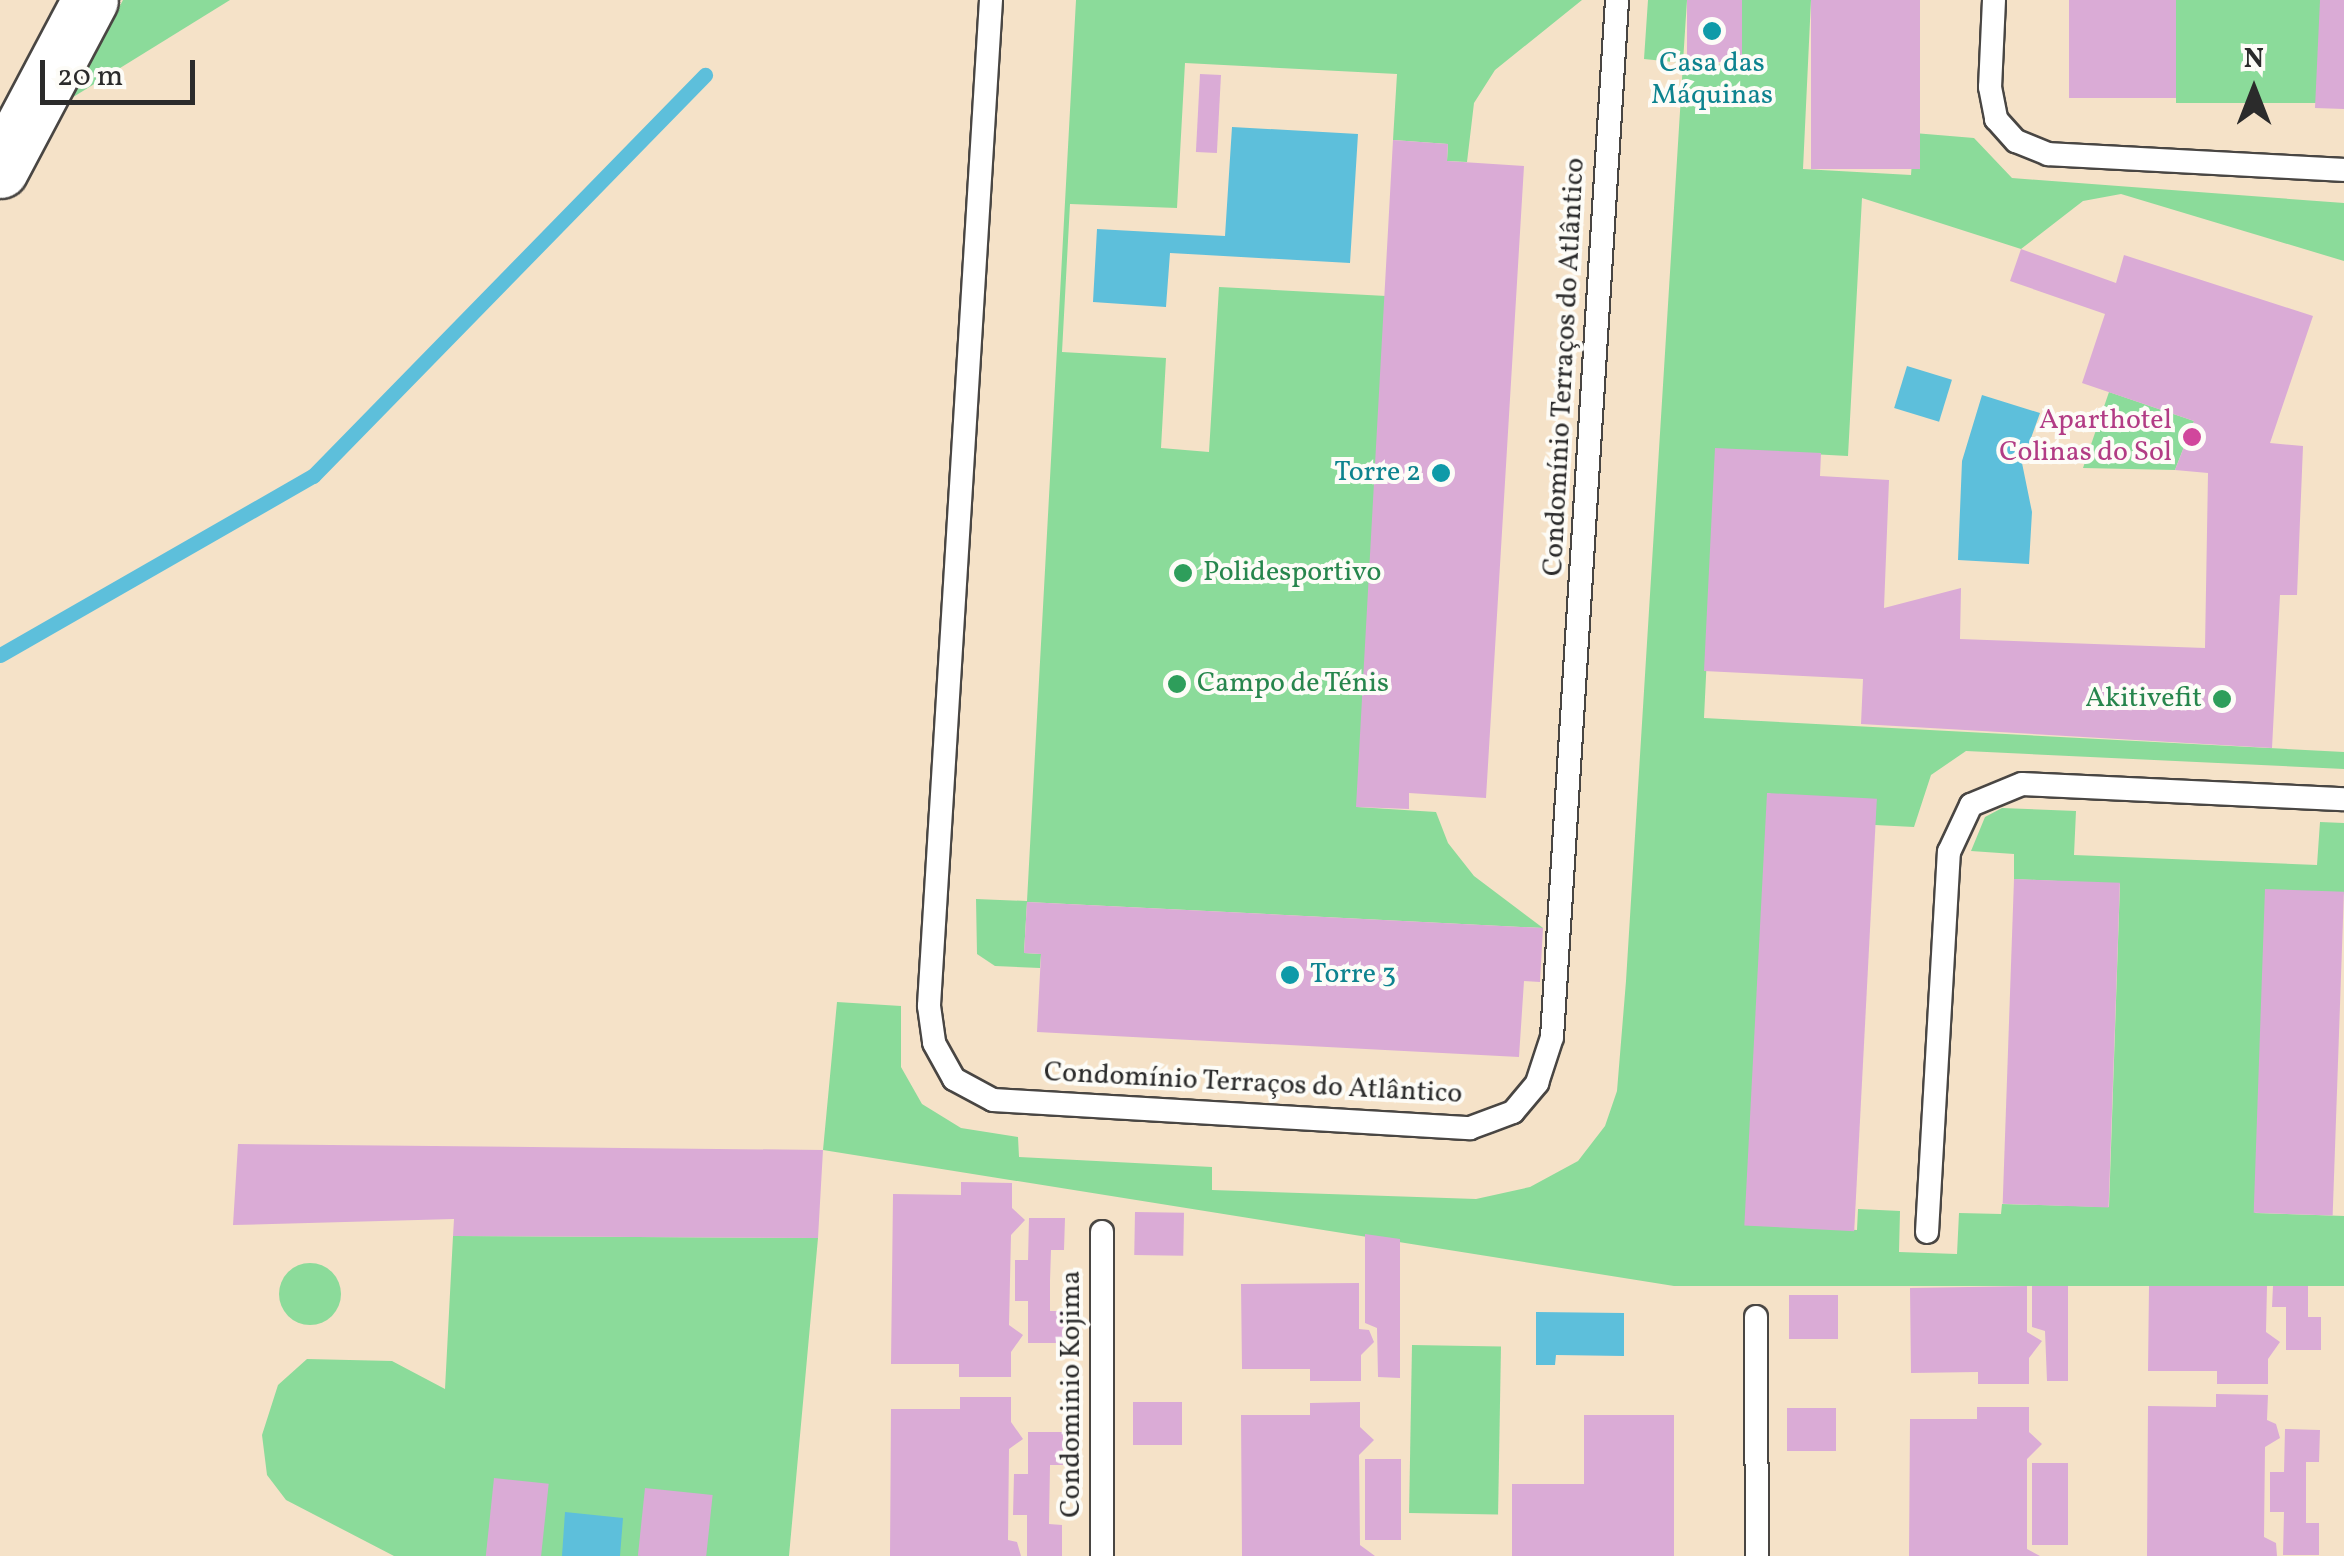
<!DOCTYPE html>
<html>
<head>
<meta charset="utf-8">
<style>
  body { margin:0 }
  #map { position:relative; width:2344px; height:1556px; overflow:hidden; background:#f5e2c8; font-family:Vollkorn,serif }
  div>[style] { position:absolute }
  [style*='--x'] { left:calc(var(--x)*1px); top:calc(var(--y)*1px); width:calc(var(--w)*1px); rotate:calc(var(--a)*1deg) }
  .green>* { inset:0; background:#8bdb9a; transform-origin:0 0 }
  .round { border-radius:50% }
  .water>* { inset:0; background:#5dbfdb; transform-origin:0 0 }
  .stream>* { height:15px; margin:-7.5px; padding:0 7.5px; transform-origin:7.5px; border-radius:7.5px; background:#5dbfdb }
  .building>* { inset:0; background:#daabd6; transform-origin:0 0 }
  .roads { filter:drop-shadow(2px 0 #494643) drop-shadow(-2px 0 #494643) drop-shadow(0 2px #494643) drop-shadow(0 -2px #494643) }
  .service>* { height:22px; margin:-11px; padding:0 11px; transform-origin:11px; border-radius:11px; background:#fff }
  .tertiary>* { height:55px; margin:-27.5px; padding:0 27.5px; transform-origin:27.5px; border-radius:27.5px; background:#fff }
  .dots>* { width:28px; height:28px; translate:-50% -50%; box-sizing:border-box; border:5px solid #fdfcf7; border-radius:50% }
  span { translate:-50% -50%; white-space:nowrap; text-align:center; line-height:1.15; -webkit-text-stroke:8px #fdfcf7; paint-order:stroke }
  .culture-label { font-size:28px; color:#0d838f }
  .right { translate:-100% -50%; text-align:right }
  .left { translate:0 -50%; text-align:left }
  .street-label { font-size:28px; color:#2b2b2b }
  .hotel-label { font-size:28px; color:#b23c85 }
  .leisure-label { font-size:28px; color:#27864d }
  .north { position:absolute; left:2204px; top:40px; width:100px; height:100px; -webkit-text-stroke:8px #fdfcf7; paint-order:stroke; rotate:0deg; font-size:28px; font-weight:700; line-height:40px; text-align:center; color:#2b2b2b }
  .north::after { content:''; display:block; margin:auto; width:35px; height:45px; background:#2b2b2b; clip-path:polygon(50% 0,100% 100%,50% 72%,0 100%) }
  .scale { position:absolute; left:40px; top:60px; width:155px; height:45px; box-sizing:border-box; border:5px solid #2b2b2b; border-top:0; padding-left:12px; font-size:30px; line-height:35px; white-space:nowrap; color:#2b2b2b; -webkit-text-stroke:8px #fdfcf7; paint-order:stroke }
</style>
</head>
<body>
<div id="map">
  <div class="green">
    <i style="clip-path:polygon(123px 0,230px 0,70px 99px)"></i>
    <i style="clip-path:polygon(1076px 0,1582px 0,1495px 70px,1474px 103px,1467px 162px,1447px 161px,1448px 144px,1393px 140px,1397px 74px,1185px 63px,1177px 208px,1070px 204px,1062px 352px,1166px 358px,1161px 448px,1209px 452px,1219px 287px,1386px 296px,1357px 807px,1436px 812px,1448px 843px,1474px 876px,1543px 928px,1027px 902px,1024px 953px,1041px 954px,1040px 968px,995px 966px,977px 954px,976px 899px,1027px 901px)"></i>
    <i style="clip-path:polygon(1648px 0,1687px 0,1683px 62px,1736px 66px,1742px 0,1811px 0,1803px 169px,1911px 175px,1914px 133px,1974px 138px,2012px 178px,2344px 203px,2344px 261px,2121px 194px,2083px 201px,2021px 249px,1862px 198px,1848px 456px,1717px 449px,1704px 718px,2344px 752px,2344px 769px,1966px 751px,1931px 775px,1914px 827px,1875px 825px,1768px 793px,1748px 1225px,1857px 1230px,1858px 1209px,1900px 1211px,1899px 1252px,1957px 1254px,1959px 1213px,2001px 1214px,2002px 1204px,2109px 1207px,2120px 884px,2014px 879px,2014px 854px,1971px 851px,1985px 817px,2002px 808px,2076px 811px,2074px 855px,2317px 865px,2320px 822px,2344px 823px,2344px 892px,2255px 1213px,2344px 1216px,2344px 1286px,1674px 1286px,823px 1150px,837px 1002px,901px 1006px,901px 1067px,922px 1104px,961px 1128px,1018px 1137px,1019px 1157px,1212px 1167px,1212px 1190px,1476px 1199px,1530px 1187px,1578px 1161px,1605px 1126px,1617px 1091px,1626px 981px,1683px 63px,1644px 59px)"></i>
    <i style="left:2176px;top:0;width:144px;height:103px"></i>
    <i style="clip-path:polygon(2109px 392px,2194px 421px,2175px 470px,2083px 468px)"></i>
    <i style="clip-path:polygon(453px 1236px,818px 1238px,789px 1556px,394px 1556px,286px 1500px,267px 1475px,262px 1435px,278px 1385px,307px 1359px,392px 1361px,445px 1389px)"></i>
    <i class="round" style="left:279px;top:1263px;width:62px;height:62px"></i>
    <i style="left:1412px;top:1345px;width:89px;height:168px;rotate:1deg"></i>
  </div>
  <div class="water">
    <i style="clip-path:polygon(1232px 127px,1358px 134px,1350px 263px,1170px 253px,1166px 307px,1093px 302px,1097px 229px,1225px 236px)"></i>
    <i style="left:1907px;top:366px;width:47px;height:44px;rotate:17deg"></i>
    <i style="clip-path:polygon(1982px 395px,2040px 413px,2022px 463px,2032px 512px,2029px 564px,1958px 560px,1962px 461px)"></i>
    <i style="clip-path:polygon(1536px 1312px,1624px 1313px,1624px 1356px,1556px 1355px,1555px 1365px,1536px 1365px)"></i>
    <i style="clip-path:polygon(565px 1512px,623px 1518px,620px 1556px,562px 1556px)"></i>
  </div>
  <div class="stream">
    <i style="--x:0;--y:655;--w:361;--a:-29.8"></i>
    <i style="--x:313;--y:476;--w:561;--a:-45.65"></i>
  </div>
  <div class="building">
    <i style="left:1687px;top:0;width:55px;height:62px"></i>
    <i style="left:1811px;top:0;width:109px;height:169px"></i>
    <i style="left:2069px;top:0;width:107px;height:98px"></i>
    <i style="clip-path:polygon(2320px 0,2344px 0,2344px 109px,2315px 108px)"></i>
    <i style="left:1200px;top:74px;width:21px;height:78px;rotate:3deg"></i>
    <i style="clip-path:polygon(1393px 140px,1448px 144px,1447px 161px,1524px 166px,1486px 798px,1409px 793px,1409px 809px,1356px 807px)"></i>
    <i style="clip-path:polygon(2021px 249px,2116px 283px,2124px 255px,2313px 316px,2270px 443px,2303px 446px,2297px 595px,2280px 595px,2272px 748px,1861px 724px,1863px 679px,1704px 671px,1715px 448px,1821px 453px,1820px 476px,1889px 480px,1884px 608px,1961px 588px,1960px 639px,2205px 648px,2208px 473px,2175px 470px,2194px 421px,2082px 383px,2105px 314px,2010px 281px)"></i>
    <i style="left:1767px;top:793px;width:110px;height:433px;rotate:3deg"></i>
    <i style="left:2014px;top:879px;width:106px;height:325px;rotate:2deg"></i>
    <i style="left:2265px;top:889px;width:79px;height:324px;rotate:2deg"></i>
    <i style="clip-path:polygon(1027px 902px,1543px 928px,1540px 982px,1524px 981px,1519px 1057px,1037px 1032px,1041px 954px,1024px 953px)"></i>
    <i style="clip-path:polygon(238px 1144px,823px 1150px,818px 1238px,453px 1236px,454px 1219px,233px 1225px)"></i>
    <i style="clip-path:polygon(961px 1182px,1012px 1183px,1012px 1208px,1025px 1220px,1011px 1235px,1009px 1325px,1023px 1335px,1011px 1352px,1011px 1377px,959px 1377px,959px 1364px,891px 1364px,893px 1194px,961px 1195px)"></i>
    <i style="left:1135px;top:1212px;width:49px;height:43px;rotate:1deg"></i>
    <i style="clip-path:polygon(1029px 1218px,1065px 1218px,1064px 1250px,1051px 1250px,1050px 1281px,1050px 1311px,1064px 1311px,1064px 1343px,1028px 1343px,1028px 1301px,1015px 1301px,1015px 1260px,1028px 1260px)"></i>
    <i style="clip-path:polygon(1365px 1234px,1400px 1239px,1400px 1378px,1378px 1377px,1377px 1328px,1365px 1323px)"></i>
    <i style="clip-path:polygon(1359px 1283px,1359px 1329px,1369px 1330px,1374px 1342px,1361px 1355px,1361px 1381px,1310px 1381px,1310px 1369px,1242px 1369px,1241px 1284px)"></i>
    <i style="clip-path:polygon(2027px 1286px,2027px 1332px,2042px 1341px,2029px 1358px,2029px 1384px,1978px 1384px,1978px 1372px,1911px 1373px,1910px 1288px)"></i>
    <i style="clip-path:polygon(2032px 1286px,2068px 1286px,2068px 1381px,2047px 1381px,2045px 1331px,2032px 1327px)"></i>
    <i style="clip-path:polygon(2149px 1286px,2267px 1286px,2266px 1332px,2280px 1342px,2268px 1359px,2268px 1384px,2217px 1384px,2217px 1371px,2148px 1371px)"></i>
    <i style="clip-path:polygon(2273px 1286px,2308px 1286px,2308px 1317px,2321px 1317px,2321px 1350px,2286px 1350px,2286px 1307px,2272px 1307px)"></i>
    <i style="left:1789px;top:1295px;width:49px;height:44px"></i>
    <i style="clip-path:polygon(2216px 1394px,2268px 1395px,2267px 1420px,2276px 1424px,2280px 1438px,2265px 1447px,2264px 1537px,2276px 1543px,2277px 1556px,2147px 1556px,2148px 1406px,2216px 1407px)"></i>
    <i style="clip-path:polygon(960px 1397px,1011px 1397px,1011px 1422px,1023px 1439px,1009px 1449px,1008px 1540px,1017px 1542px,1021px 1556px,890px 1556px,891px 1409px,960px 1409px)"></i>
    <i style="left:1133px;top:1402px;width:49px;height:43px"></i>
    <i style="clip-path:polygon(1360px 1402px,1360px 1427px,1374px 1440px,1359px 1455px,1360px 1545px,1375px 1556px,1242px 1556px,1241px 1415px,1310px 1415px,1310px 1403px)"></i>
    <i style="clip-path:polygon(1977px 1407px,2029px 1407px,2029px 1432px,2042px 1444px,2027px 1459px,2027px 1549px,2040px 1556px,1909px 1556px,1910px 1419px,1977px 1419px)"></i>
    <i style="left:1787px;top:1408px;width:49px;height:43px"></i>
    <i style="clip-path:polygon(1584px 1415px,1674px 1415px,1674px 1556px,1512px 1556px,1512px 1484px,1584px 1484px)"></i>
    <i style="clip-path:polygon(2285px 1429px,2320px 1430px,2319px 1462px,2306px 1462px,2306px 1523px,2319px 1523px,2319px 1555px,2283px 1555px,2284px 1512px,2270px 1512px,2270px 1472px,2284px 1472px)"></i>
    <i style="clip-path:polygon(1028px 1432px,1063px 1432px,1063px 1465px,1050px 1465px,1049px 1524px,1062px 1525px,1062px 1556px,1027px 1556px,1027px 1515px,1013px 1515px,1014px 1474px,1028px 1474px)"></i>
    <i style="left:1365px;top:1459px;width:36px;height:81px"></i>
    <i style="left:2032px;top:1463px;width:36px;height:82px"></i>
    <i style="left:494px;top:1478px;width:55px;height:79px;rotate:6deg"></i>
    <i style="left:645px;top:1488px;width:68px;height:68px;rotate:6deg"></i>
  </div>
  <div class="roads">
    <div class="service">
      <i style="--x:991;--y:0;--w:1008;--a:93.53"></i>
      <i style="--x:929;--y:1006;--w:37;--a:82"></i>
      <i style="--x:934;--y:1043;--w:41;--a:60.9"></i>
      <i style="--x:954;--y:1079;--w:44;--a:28.3"></i>
      <i style="--x:993;--y:1100;--w:478;--a:3.4"></i>
      <i style="--x:1470;--y:1128;--w:46;--a:-20.4"></i>
      <i style="--x:1513;--y:1112;--w:38;--a:-50"></i>
      <i style="--x:1537;--y:1083;--w:48;--a:-71.9"></i>
      <i style="--x:1552;--y:1037;--w:1039;--a:-86.41"></i>
      <i style="--x:1994;--y:0;--w:87;--a:92.6"></i>
      <i style="--x:1990;--y:87;--w:33;--a:79"></i>
      <i style="--x:1996;--y:119;--w:30;--a:48"></i>
      <i style="--x:2016;--y:141;--w:35;--a:22"></i>
      <i style="--x:2048;--y:154;--w:296;--a:3.1"></i>
      <i style="--x:1927;--y:1232;--w:381;--a:-86.7"></i>
      <i style="--x:1949;--y:852;--w:52;--a:-64.9"></i>
      <i style="--x:1971;--y:805;--w:55;--a:-22.4"></i>
      <i style="--x:2022;--y:784;--w:322;--a:2.7"></i>
      <i style="--x:1756;--y:1317;--w:239;--a:89.8"></i>
      <i style="--x:1102;--y:1556;--w:324;--a:-90"></i>
    </div>
    <div class="tertiary">
      <i style="--x:0;--y:170;--w:192;--a:-62.1"></i>
    </div>
  </div>
  <div class="dots">
    <i style="left:1712px;top:31px;background:#0f9aa8"></i>
    <i style="left:2192px;top:437px;background:#d1479c"></i>
    <i style="left:1441px;top:473px;background:#0f9aa8"></i>
    <i style="left:1183px;top:573px;background:#2e9e5b"></i>
    <i style="left:1177px;top:684px;background:#2e9e5b"></i>
    <i style="left:2222px;top:699px;background:#2e9e5b"></i>
    <i style="left:1290px;top:975px;background:#0f9aa8"></i>
  </div>
  <div class="culture-label">
    <span style="left:1712px;top:80px">Casa das<br>Máquinas</span>
    <span class="right" style="left:1421px;top:473px">Torre 2</span>
    <span class="left" style="left:1310px;top:975px">Torre 3</span>
  </div>
  <div class="street-label">
    <span style="left:1565px;top:367px;rotate:-87deg">Condomínio Terraços do Atlântico</span>
    <span style="left:1253px;top:1084px;rotate:3deg">Condomínio Terraços do Atlântico</span>
    <span style="left:1072px;top:1394px;rotate:-90deg">Condominio Kojima</span>
  </div>
  <div class="hotel-label">
    <span class="right" style="left:2172px;top:437px">Aparthotel<br>Colinas do Sol</span>
  </div>
  <div class="leisure-label">
    <span class="left" style="left:1203px;top:573px">Polidesportivo</span>
    <span class="left" style="left:1197px;top:684px">Campo de Ténis</span>
    <span class="right" style="left:2202px;top:699px">Akitivefit</span>
  </div>
  <div class="north">N</div>
  <div class="scale">20 m</div>
</div>
</body>
</html>
